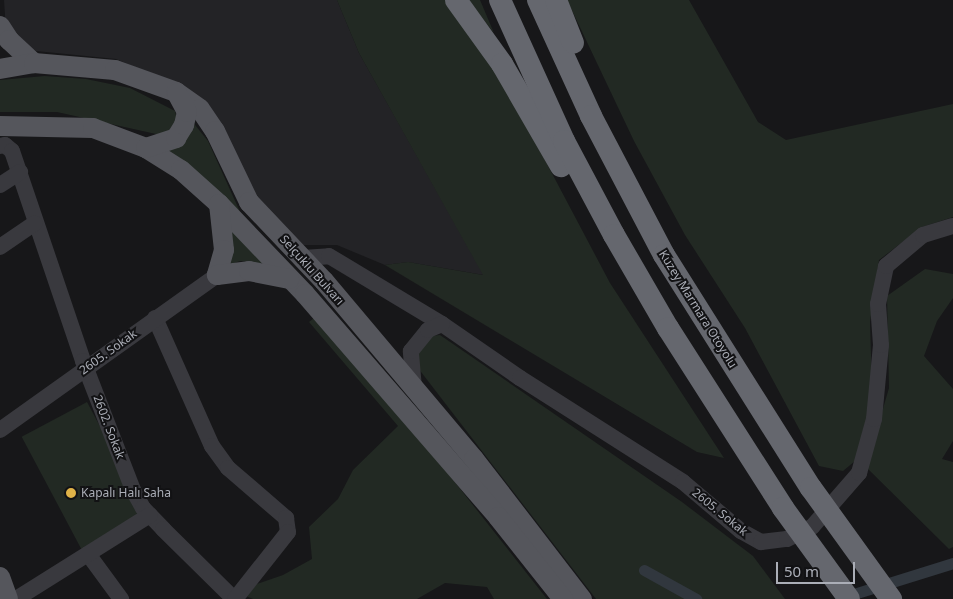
<!DOCTYPE html>
<html>
<head>
<meta charset="utf-8">
<style>
  body { margin:0 }
  #map { position:relative; width:953px; height:599px; overflow:hidden; background:#171719; font-family:"Noto Sans",sans-serif }
  div>[style] { position:absolute }
  [style*='--x'] { left:calc(var(--x)*1px); top:calc(var(--y)*1px); width:calc(var(--w)*1px); rotate:calc(var(--a)*1deg) }
  .built>* { inset:0; background:#232326 }
  .green>* { inset:0; background:#222923; transform-origin:0 0 }
  .canal>* { height:11px; margin:-5.5px; padding:0 5.5px; transform-origin:5.5px; border-radius:5.5px; background:#31373e }
  .minor>* { height:16px; margin:-8px; padding:0 8px; transform-origin:8px; border-radius:8px; background:#39393e }
  .major>* { height:20px; margin:-10px; padding:0 10px; transform-origin:10px; border-radius:10px; background:#55565c }
  .highway>* { height:22px; margin:-11px; padding:0 11px; transform-origin:11px; border-radius:11px; background:#65676e }
  .highway-bridge>* { height:22px; margin:-11px; padding:0 11px; transform-origin:11px; border-radius:11px; background:#65676e }
  .dots>* { width:14px; height:14px; translate:-50% -50%; box-sizing:border-box; border:2px solid #121214; border-radius:50% }
  span { translate:-50% -50%; white-space:nowrap; text-align:center; line-height:1.15; -webkit-text-stroke:4px #121214; paint-order:stroke }
  .street-label { font-size:12px; color:#abaeb7 }
  .poi-label { font-size:12px; color:#abaeb7 }
  .left { translate:0 -50%; text-align:left }
  .scale { position:absolute; left:776px; top:562px; width:79px; height:22px; box-sizing:border-box; border:2px solid #abaeb7; border-top:0; padding-left:6px; font-size:15px; line-height:18px; white-space:nowrap; color:#abaeb7; -webkit-text-stroke:4px #121214; paint-order:stroke }
</style>
</head>
<body>
<div id="map">
  <div class="built">
    <i style="clip-path:polygon(4px 0,337px 0,359px 53px,484px 275px,408px 262px,385px 265px,337px 245px,299px 245px,257px 202px,183px 88px,116px 59px,36px 51px,6px 30px)"></i>
  </div>
  <div class="green">
    <i style="clip-path:polygon(337px 0,445px 0,510px 94px,610px 283px,724px 458px,697px 452px,385px 265px,408px 262px,483px 275px,359px 53px)"></i>
    <i style="clip-path:polygon(468px 0,480px 0,494px 33px)"></i>
    <i style="clip-path:polygon(567px 0,689px 0,758px 122px,786px 140px,953px 104px,953px 217px,922px 227px,879px 260px,870px 322px,872px 387px,866px 435px,855px 461px,843px 471px,819px 466px,745px 328px,685px 235px,634px 141px)"></i>
    <i style="clip-path:polygon(45px 76px,86px 79px,130px 88px,175px 111px,177px 119px,165px 136px,57px 112px,0 112px,0 80px)"></i>
    <i style="clip-path:polygon(191px 120px,208px 141px,241px 214px,161px 152px)"></i>
    <i style="clip-path:polygon(229px 226px,267px 264px,240px 261px,223px 267px)"></i>
    <i style="clip-path:polygon(925px 269px,953px 274px,953px 298px,937px 321px,924px 356px,953px 389px,953px 441px,942px 459px,953px 462px,953px 547px,949px 549px,866px 467px,889px 388px,887px 296px)"></i>
    <i style="clip-path:polygon(314px 318px,450px 476px,547px 599px,494px 599px,487px 587px,445px 583px,417px 599px,253px 599px,246px 596px,257px 584px,283px 575px,312px 559px,309px 527px,338px 499px,353px 470px,398px 426px,309px 322px)"></i>
    <i style="clip-path:polygon(440px 335px,682px 502px,753px 556px,785px 599px,596px 599px,418px 368px,416px 354px,431px 336px)"></i>
    <i style="left:87px;top:402px;width:127px;height:74px;rotate:62deg"></i>
  </div>
  <div class="canal">
    <i style="--x:644;--y:570;--w:60;--a:29.1"></i>
    <i style="--x:844;--y:597;--w:114;--a:-17.3"></i>
  </div>
  <div class="minor">
    <i style="--x:0;--y:146;--w:5;--a:-11"></i>
    <i style="--x:5;--y:145;--w:9;--a:41"></i>
    <i style="--x:12;--y:151;--w:222;--a:71.3"></i>
    <i style="--x:83;--y:361;--w:138;--a:68.8"></i>
    <i style="--x:133;--y:490;--w:21;--a:61"></i>
    <i style="--x:143;--y:508;--w:29;--a:46"></i>
    <i style="--x:163;--y:529;--w:100;--a:44.6"></i>
    <i style="--x:0;--y:185;--w:24;--a:-33"></i>
    <i style="--x:0;--y:247;--w:42;--a:-34.4"></i>
    <i style="--x:303;--y:258;--w:26;--a:-4"></i>
    <i style="--x:329;--y:256;--w:132;--a:31"></i>
    <i style="--x:442;--y:324;--w:95;--a:34.7"></i>
    <i style="--x:520;--y:378;--w:193;--a:32.5"></i>
    <i style="--x:683;--y:482;--w:76;--a:40.2"></i>
    <i style="--x:741;--y:531;--w:23;--a:29"></i>
    <i style="--x:761;--y:542;--w:26;--a:-7"></i>
    <i style="--x:787;--y:539;--w:28;--a:-26"></i>
    <i style="--x:812;--y:527;--w:72;--a:-49"></i>
    <i style="--x:859;--y:473;--w:56;--a:-74.5"></i>
    <i style="--x:874;--y:419;--w:74;--a:-84.6"></i>
    <i style="--x:881;--y:345;--w:41;--a:-94.2"></i>
    <i style="--x:878;--y:304;--w:39;--a:-78"></i>
    <i style="--x:886;--y:266;--w:48;--a:-40"></i>
    <i style="--x:923;--y:235;--w:31;--a:-17"></i>
    <i style="--x:155;--y:318;--w:140;--a:66"></i>
    <i style="--x:212;--y:446;--w:27;--a:54"></i>
    <i style="--x:228;--y:468;--w:77;--a:40.8"></i>
    <i style="--x:286;--y:518;--w:14;--a:82"></i>
    <i style="--x:288;--y:532;--w:85;--a:128.3"></i>
    <i style="--x:414;--y:388;--w:37;--a:-95"></i>
    <i style="--x:411;--y:351;--w:27;--a:-51"></i>
    <i style="--x:428;--y:330;--w:15;--a:-23"></i>
    <i style="--x:0;--y:430;--w:267;--a:-35.5"></i>
    <i style="--x:88;--y:554;--w:56;--a:53.7"></i>
    <i style="--x:16;--y:599;--w:158;--a:-32.1"></i>
  </div>
  <div class="major">
    <i style="--x:0;--y:26;--w:17;--a:57"></i>
    <i style="--x:9;--y:40;--w:34;--a:43"></i>
    <i style="--x:0;--y:69;--w:35;--a:-10"></i>
    <i style="--x:34;--y:63;--w:81;--a:4.9"></i>
    <i style="--x:115;--y:70;--w:65;--a:19.8"></i>
    <i style="--x:176;--y:92;--w:29;--a:35"></i>
    <i style="--x:200;--y:109;--w:27;--a:56"></i>
    <i style="--x:215;--y:131;--w:79;--a:64.4"></i>
    <i style="--x:249;--y:202;--w:109;--a:46.5"></i>
    <i style="--x:324;--y:281;--w:233;--a:49.9"></i>
    <i style="--x:474;--y:459;--w:177;--a:52.4"></i>
    <i style="--x:0;--y:126;--w:93;--a:1.2"></i>
    <i style="--x:93;--y:128;--w:57;--a:20.7"></i>
    <i style="--x:146;--y:148;--w:41;--a:32.2"></i>
    <i style="--x:181;--y:170;--w:51;--a:41.8"></i>
    <i style="--x:219;--y:204;--w:124;--a:46.3"></i>
    <i style="--x:305;--y:294;--w:295;--a:49.1"></i>
    <i style="--x:498;--y:517;--w:105;--a:51.6"></i>
    <i style="--x:146;--y:148;--w:32;--a:-18"></i>
    <i style="--x:176;--y:138;--w:15;--a:-58"></i>
    <i style="--x:184;--y:125;--w:13;--a:-77"></i>
    <i style="--x:187;--y:112;--w:21;--a:-118"></i>
    <i style="--x:219;--y:204;--w:46;--a:83.8"></i>
    <i style="--x:224;--y:250;--w:26;--a:106"></i>
    <i style="--x:217;--y:275;--w:32;--a:-7"></i>
    <i style="--x:249;--y:271;--w:41;--a:11.3"></i>
    <i style="--x:0;--y:577;--w:23;--a:70"></i>
  </div>
  <div class="highway">
    <i style="--x:456;--y:0;--w:79;--a:54.3"></i>
    <i style="--x:502;--y:64;--w:118;--a:60"></i>
    <i style="--x:500;--y:0;--w:155;--a:65.6"></i>
    <i style="--x:564;--y:141;--w:106;--a:62"></i>
    <i style="--x:614;--y:235;--w:108;--a:59.9"></i>
    <i style="--x:668;--y:328;--w:214;--a:57.4"></i>
    <i style="--x:538;--y:0;--w:128;--a:65.4"></i>
    <i style="--x:591;--y:116;--w:157;--a:62.3"></i>
    <i style="--x:664;--y:255;--w:275;--a:57.8"></i>
    <i style="--x:556;--y:0;--w:46;--a:68.4"></i>
  </div>
  <div class="highway-bridge">
    <i style="--x:811;--y:488;--w:137;--a:54.2"></i>
    <i style="--x:783;--y:508;--w:112;--a:54"></i>
  </div>
  <div class="dots">
    <i style="left:71px;top:493px;background:#e0b348"></i>
  </div>
  <div class="street-label">
    <span style="left:312px;top:270px;rotate:48deg">Selçuklu Bulvarı</span>
    <span style="left:698px;top:309px;rotate:58deg">Kuzey Marmara Otoyolu</span>
    <span style="left:108px;top:352px;rotate:-36deg">2605. Sokak</span>
    <span style="left:109px;top:427px;rotate:69deg">2602. Sokak</span>
    <span style="left:720px;top:512px;rotate:39deg">2605. Sokak</span>
  </div>
  <div class="poi-label">
    <span class="left" style="left:81px;top:493px">Kapalı Halı Saha</span>
  </div>
  <div class="scale">50 m</div>
</div>
</body>
</html>
